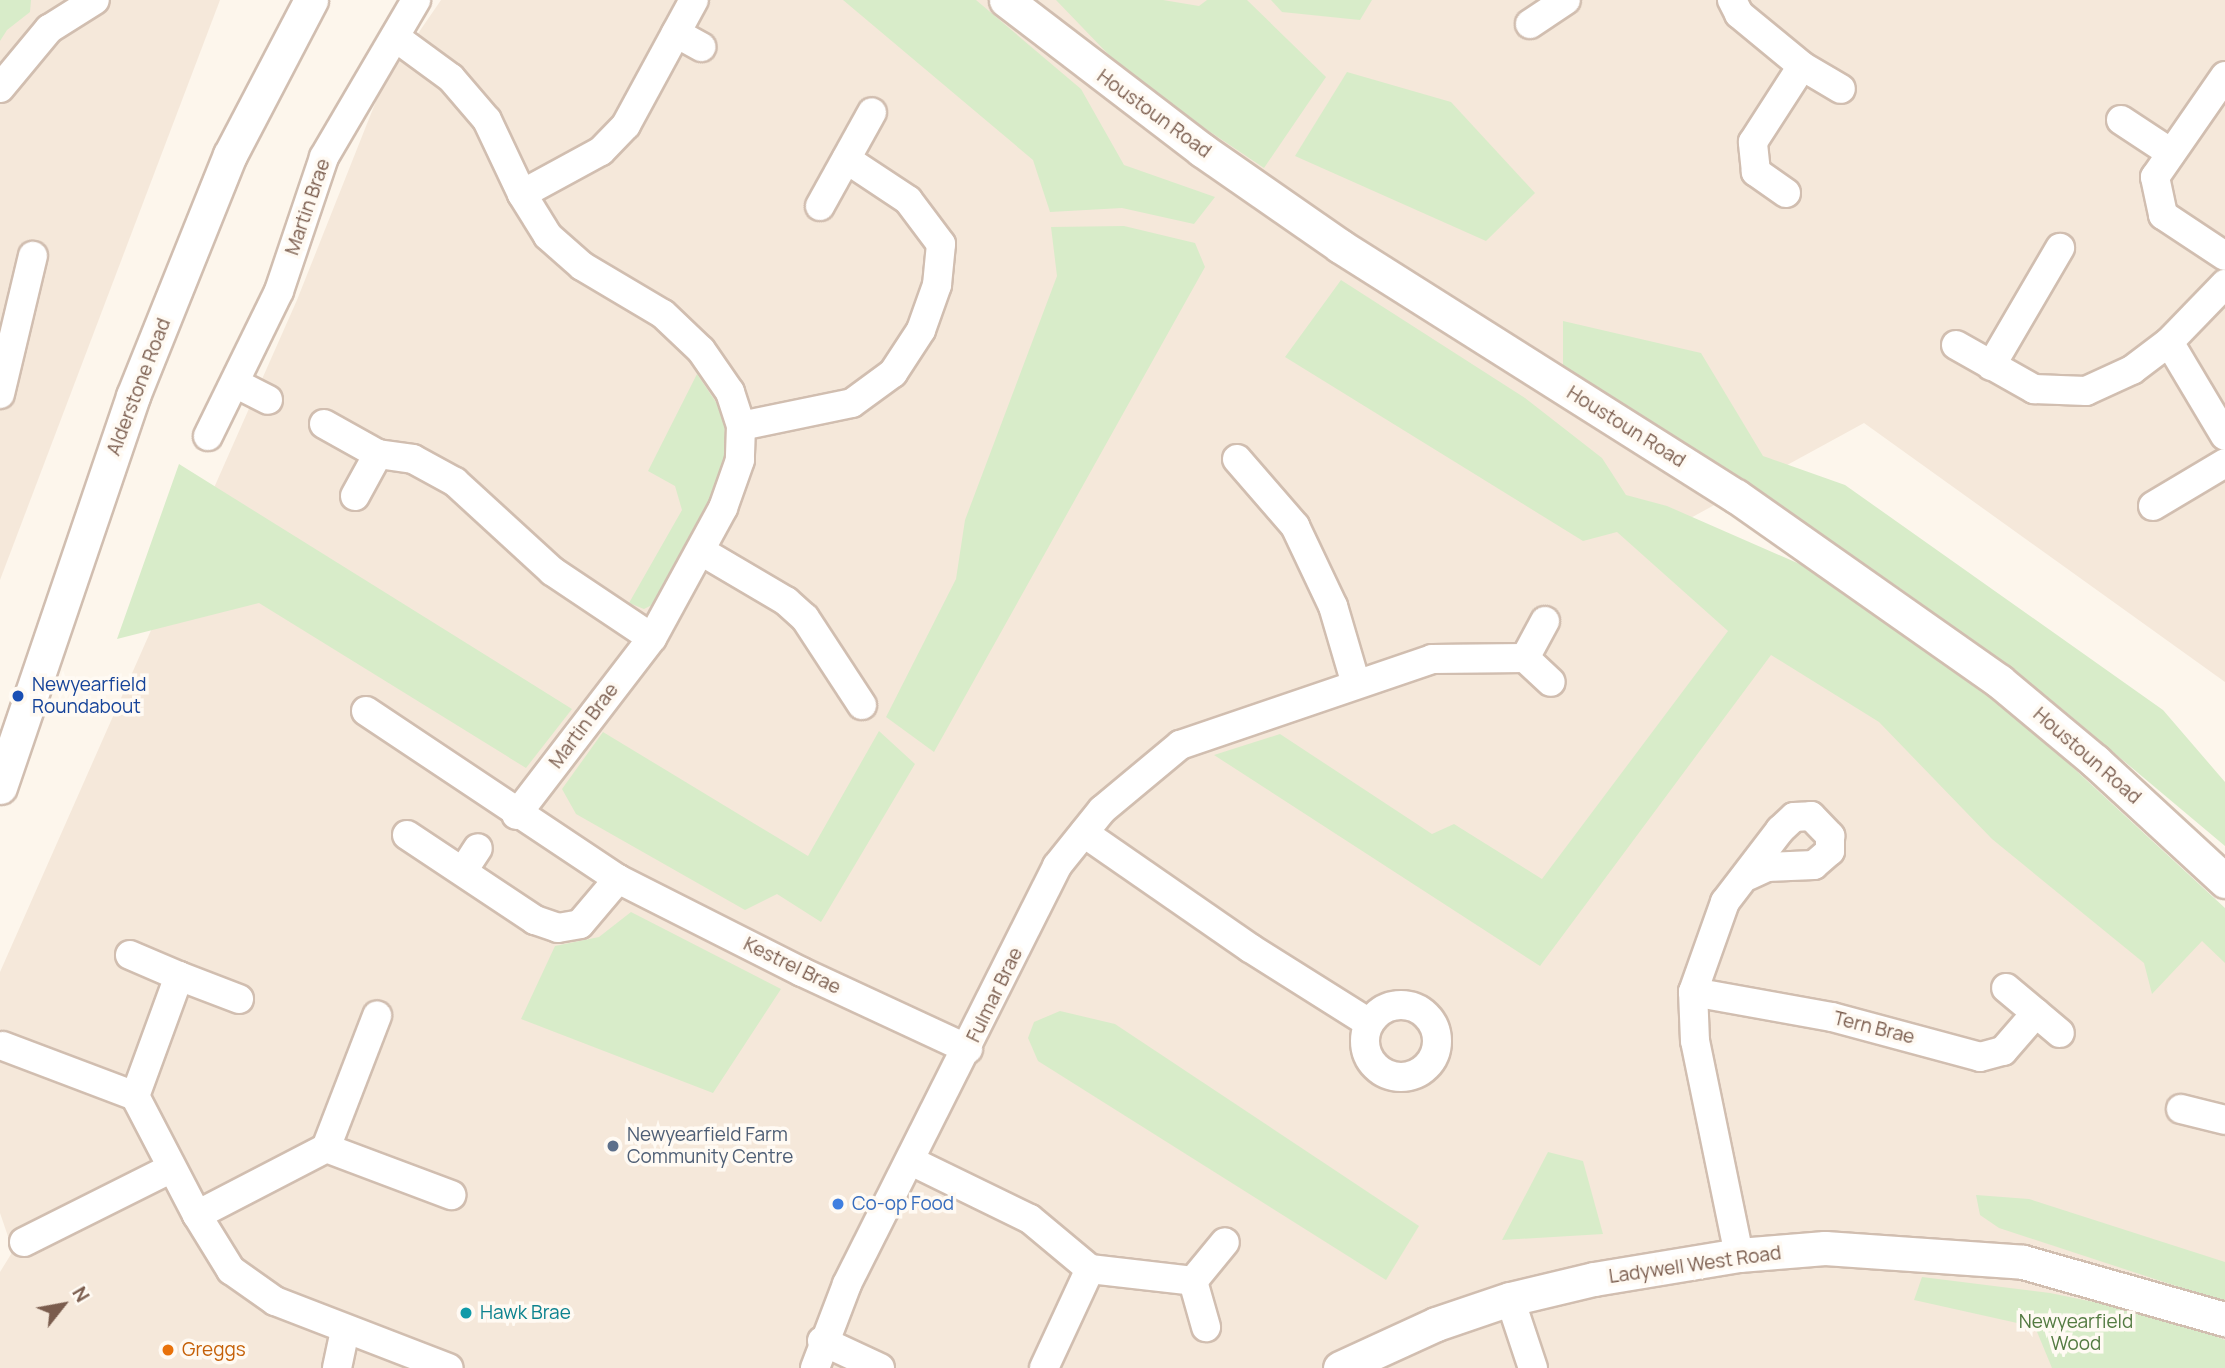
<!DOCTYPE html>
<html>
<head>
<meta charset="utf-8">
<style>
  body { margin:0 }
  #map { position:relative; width:2225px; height:1368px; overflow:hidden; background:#fdf6ec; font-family:Manrope,sans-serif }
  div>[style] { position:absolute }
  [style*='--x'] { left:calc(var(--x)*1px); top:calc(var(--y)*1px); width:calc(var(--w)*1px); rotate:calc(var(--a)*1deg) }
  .residential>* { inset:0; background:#f5e8da }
  .green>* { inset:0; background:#d8ecc9 }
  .roads { filter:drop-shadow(2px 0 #d1beb0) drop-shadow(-2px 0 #d1beb0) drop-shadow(0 2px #d1beb0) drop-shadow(0 -2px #d1beb0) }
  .minor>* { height:28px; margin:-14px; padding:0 14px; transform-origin:14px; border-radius:14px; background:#fff }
  .minor>.ring { margin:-14px; padding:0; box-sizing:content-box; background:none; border:28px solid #fff; border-radius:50% }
  .tertiary>* { height:33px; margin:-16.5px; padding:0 16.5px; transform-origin:16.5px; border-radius:16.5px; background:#fff }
  .dots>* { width:19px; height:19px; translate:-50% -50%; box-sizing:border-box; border:4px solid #fffaf3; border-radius:50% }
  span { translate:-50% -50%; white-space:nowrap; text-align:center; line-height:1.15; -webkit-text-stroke:7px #fffaf3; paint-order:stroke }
  .street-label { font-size:19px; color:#7a5c4d }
  .transit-label { font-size:19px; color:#164399 }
  .left { translate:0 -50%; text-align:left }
  .service-label { font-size:19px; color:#4e5e75 }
  .shop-label { font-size:19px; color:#366cbe }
  .culture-label { font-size:19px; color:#0d838f }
  .park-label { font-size:19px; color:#537a41 }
  .food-label { font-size:19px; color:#c56008 }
  .north { position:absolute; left:28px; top:1270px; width:70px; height:70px; -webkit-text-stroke:5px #fffaf3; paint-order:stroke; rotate:59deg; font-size:19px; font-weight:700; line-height:28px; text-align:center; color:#7a5c4d }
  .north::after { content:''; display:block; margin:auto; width:24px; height:32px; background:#7a5c4d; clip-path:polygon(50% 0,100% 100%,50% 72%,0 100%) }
</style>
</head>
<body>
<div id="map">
  <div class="residential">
    <i style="clip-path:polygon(0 0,220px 0,0 580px)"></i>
    <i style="clip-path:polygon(441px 0,2225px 0,2225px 682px,1864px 423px,1676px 526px,2225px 943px,2225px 1368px,0 1368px,0 1272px,13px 1251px,0 1213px,0 972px,297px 300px,382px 86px)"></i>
  </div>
  <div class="green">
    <i style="clip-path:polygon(0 0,31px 0,30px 12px,7px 30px,0 41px)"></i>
    <i style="clip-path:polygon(843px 0,976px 0,1081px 89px,1124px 165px,1215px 197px,1194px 224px,1122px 208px,1050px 212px,1033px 160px)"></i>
    <i style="clip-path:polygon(1056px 0,1163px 0,1199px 6px,1207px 0,1247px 0,1326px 77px,1264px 168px,1134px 81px)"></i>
    <i style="clip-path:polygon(1271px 0,1372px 0,1360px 20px,1282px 12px)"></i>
    <i style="clip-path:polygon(1347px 72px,1451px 102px,1535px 193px,1486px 241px,1295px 156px)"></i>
    <i style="clip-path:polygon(1124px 226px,1195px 243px,1205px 267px,934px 752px,886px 717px,956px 579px,965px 520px,1057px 276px,1051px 227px)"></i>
    <i style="clip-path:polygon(1341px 280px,1525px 398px,1602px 458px,1626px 495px,1667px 506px,1818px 572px,2029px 727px,2225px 908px,2225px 963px,2202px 941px,2152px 994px,2144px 963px,1992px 839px,1879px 722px,1771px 655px,1540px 966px,1214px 755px,1280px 734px,1432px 834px,1454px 824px,1542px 879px,1728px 631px,1617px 532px,1583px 541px,1285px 357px)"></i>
    <i style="clip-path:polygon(1563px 321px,1701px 353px,1763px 456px,1845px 485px,2163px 710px,2225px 782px,2225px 846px,2044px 694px,1904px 591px,1741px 480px,1563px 368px)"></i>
    <i style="clip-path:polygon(697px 374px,724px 414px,726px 457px,712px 498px,656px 603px,644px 609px,629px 603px,682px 510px,675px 486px,648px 471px)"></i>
    <i style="clip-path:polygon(179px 464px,572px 709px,526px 768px,259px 603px,117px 639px)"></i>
    <i style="clip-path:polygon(879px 731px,915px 764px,821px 922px,777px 894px,745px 910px,576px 814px,562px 789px,603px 732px,808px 856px)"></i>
    <i style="clip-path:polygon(631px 912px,781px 989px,713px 1093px,521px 1019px,555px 946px,599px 937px)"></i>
    <i style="clip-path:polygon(1060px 1011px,1115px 1024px,1419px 1226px,1386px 1280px,1038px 1061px,1028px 1038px,1034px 1022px)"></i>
    <i style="clip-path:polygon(1548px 1152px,1583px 1161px,1603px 1234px,1502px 1240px)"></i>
    <i style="clip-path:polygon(1976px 1195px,2029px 1199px,2225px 1262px,2225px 1302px,1999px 1228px,1980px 1215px)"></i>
    <i style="clip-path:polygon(1922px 1277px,2050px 1293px,2162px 1316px,2225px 1340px,2225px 1368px,2052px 1368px,2035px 1327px,1914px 1300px)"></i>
  </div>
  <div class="roads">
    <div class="minor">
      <i style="--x:1732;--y:0;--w:16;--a:63"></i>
      <i style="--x:1739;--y:14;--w:82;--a:39.5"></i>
      <i style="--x:1802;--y:66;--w:45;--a:30.5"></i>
      <i style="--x:1530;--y:24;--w:43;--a:-33.7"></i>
      <i style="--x:676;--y:33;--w:29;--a:29"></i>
      <i style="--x:395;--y:37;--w:69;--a:36.2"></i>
      <i style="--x:451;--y:78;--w:55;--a:49.4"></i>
      <i style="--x:487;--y:120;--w:82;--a:64.7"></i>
      <i style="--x:522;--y:194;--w:49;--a:58.2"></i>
      <i style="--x:548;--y:236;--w:45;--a:41.4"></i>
      <i style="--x:582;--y:266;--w:94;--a:30.7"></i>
      <i style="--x:663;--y:314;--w:52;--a:43.5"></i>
      <i style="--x:701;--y:350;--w:51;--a:55.4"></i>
      <i style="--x:730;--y:392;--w:36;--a:72"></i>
      <i style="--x:741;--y:426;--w:34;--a:92"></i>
      <i style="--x:740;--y:460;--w:51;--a:109.5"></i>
      <i style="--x:723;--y:508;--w:148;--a:118.6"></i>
      <i style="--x:652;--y:638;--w:223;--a:127.5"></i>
      <i style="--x:2225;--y:76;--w:123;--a:124.7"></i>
      <i style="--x:2155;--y:177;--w:39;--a:78"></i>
      <i style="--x:2163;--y:215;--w:74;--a:33.5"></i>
      <i style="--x:0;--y:88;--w:77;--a:-50.3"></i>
      <i style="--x:49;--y:29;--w:54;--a:-32.2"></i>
      <i style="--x:2121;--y:120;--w:60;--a:33.4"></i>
      <i style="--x:1786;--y:193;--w:37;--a:-145"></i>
      <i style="--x:1756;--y:172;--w:30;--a:-96"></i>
      <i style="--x:1753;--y:142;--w:90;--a:-57.2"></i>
      <i style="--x:522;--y:194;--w:90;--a:-28.6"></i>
      <i style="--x:601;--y:151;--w:36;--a:-46"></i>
      <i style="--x:626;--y:125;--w:142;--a:-61.5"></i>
      <i style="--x:820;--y:206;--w:107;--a:-61"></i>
      <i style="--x:2169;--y:342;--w:109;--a:59.2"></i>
      <i style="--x:1956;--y:345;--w:90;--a:29.4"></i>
      <i style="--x:2034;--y:389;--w:52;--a:2.2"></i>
      <i style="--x:2086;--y:391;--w:51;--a:-24.5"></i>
      <i style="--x:2132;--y:370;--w:46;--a:-37.1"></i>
      <i style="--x:2169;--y:342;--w:81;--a:-46"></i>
      <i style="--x:1991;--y:366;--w:137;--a:-59.7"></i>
      <i style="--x:235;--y:383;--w:37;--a:27"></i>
      <i style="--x:0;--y:394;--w:142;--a:-76.6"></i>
      <i style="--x:324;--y:424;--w:62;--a:29.1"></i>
      <i style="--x:378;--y:454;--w:35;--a:8"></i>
      <i style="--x:413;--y:459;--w:48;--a:28.7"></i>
      <i style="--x:455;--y:482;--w:132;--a:42.5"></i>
      <i style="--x:552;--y:571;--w:120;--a:33.8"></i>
      <i style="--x:741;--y:426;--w:113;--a:-11.7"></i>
      <i style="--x:852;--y:403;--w:51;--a:-36.2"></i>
      <i style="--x:893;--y:373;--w:51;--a:-56.9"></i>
      <i style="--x:921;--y:330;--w:48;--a:-70.4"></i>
      <i style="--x:937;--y:285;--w:41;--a:-84.4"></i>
      <i style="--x:941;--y:244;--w:55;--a:-126.9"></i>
      <i style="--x:908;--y:200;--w:74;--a:-146.5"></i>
      <i style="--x:208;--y:436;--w:161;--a:-63.9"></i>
      <i style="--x:279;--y:291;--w:141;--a:-71.4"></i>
      <i style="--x:324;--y:157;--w:182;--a:-59.6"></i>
      <i style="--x:1237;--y:459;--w:89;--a:49.1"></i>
      <i style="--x:1295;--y:526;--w:89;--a:64.6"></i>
      <i style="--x:1333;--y:606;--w:81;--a:73.6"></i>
      <i style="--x:355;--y:496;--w:48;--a:-61.3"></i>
      <i style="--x:2153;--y:506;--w:84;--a:-30.8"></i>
      <i style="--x:701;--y:551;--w:99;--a:30.5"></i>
      <i style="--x:786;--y:601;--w:25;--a:42"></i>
      <i style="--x:805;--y:618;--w:104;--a:56.8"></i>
      <i style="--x:1525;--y:658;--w:42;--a:-61.6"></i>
      <i style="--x:366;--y:711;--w:303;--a:33.7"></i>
      <i style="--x:618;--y:879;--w:206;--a:26.8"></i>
      <i style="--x:802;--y:972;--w:183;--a:24.9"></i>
      <i style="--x:1084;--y:833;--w:202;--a:34.7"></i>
      <i style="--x:1250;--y:948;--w:141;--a:32.2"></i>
      <i style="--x:407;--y:835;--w:154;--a:33.6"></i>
      <i style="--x:535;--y:920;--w:24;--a:19"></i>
      <i style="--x:558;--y:928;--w:22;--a:-10"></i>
      <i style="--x:580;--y:924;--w:59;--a:-49.8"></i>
      <i style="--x:463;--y:871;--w:27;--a:-57"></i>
      <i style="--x:130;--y:955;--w:53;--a:23.2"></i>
      <i style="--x:1693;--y:992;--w:141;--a:10.2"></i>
      <i style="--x:1832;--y:1017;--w:153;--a:15.1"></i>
      <i style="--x:1980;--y:1057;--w:24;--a:-15"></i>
      <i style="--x:2003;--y:1051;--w:50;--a:-49"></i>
      <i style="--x:2036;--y:1013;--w:39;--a:-140"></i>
      <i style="--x:239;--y:999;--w:64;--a:-159"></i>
      <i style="--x:179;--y:976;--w:128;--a:110.1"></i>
      <i style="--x:135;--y:1096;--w:134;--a:62.5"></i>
      <i style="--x:197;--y:1215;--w:65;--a:58.3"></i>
      <i style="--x:231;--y:1270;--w:54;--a:35.2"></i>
      <i style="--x:275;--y:1301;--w:186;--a:21.1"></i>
      <i class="ring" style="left:1365px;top:1005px;width:44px;height:44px"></i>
      <i style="--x:2036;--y:1013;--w:31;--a:40"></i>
      <i style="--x:3;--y:1046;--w:141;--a:20.7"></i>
      <i style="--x:2181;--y:1109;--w:45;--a:14"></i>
      <i style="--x:326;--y:1148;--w:134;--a:20.6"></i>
      <i style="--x:911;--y:1161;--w:132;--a:26"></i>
      <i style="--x:1030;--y:1219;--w:78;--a:39.8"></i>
      <i style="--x:1090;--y:1269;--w:104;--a:6.6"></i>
      <i style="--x:1193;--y:1281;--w:50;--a:-50.6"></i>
      <i style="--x:197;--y:1215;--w:145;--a:-27.4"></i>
      <i style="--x:326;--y:1148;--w:142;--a:-68.9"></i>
      <i style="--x:24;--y:1242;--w:165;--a:-26.6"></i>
      <i style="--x:1739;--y:1255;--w:218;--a:-101.6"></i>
      <i style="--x:1695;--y:1041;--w:49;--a:-92.3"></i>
      <i style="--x:1693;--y:992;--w:96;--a:-70.4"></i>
      <i style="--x:1725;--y:902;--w:91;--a:-52.6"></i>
      <i style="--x:1780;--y:830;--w:19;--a:-43"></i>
      <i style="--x:1794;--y:817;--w:17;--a:-3"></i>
      <i style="--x:1811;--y:816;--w:28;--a:46"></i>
      <i style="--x:1830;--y:836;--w:15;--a:90"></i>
      <i style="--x:1830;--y:851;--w:21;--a:139"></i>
      <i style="--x:1814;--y:865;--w:47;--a:177.6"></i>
      <i style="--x:1767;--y:867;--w:21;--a:155"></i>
      <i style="--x:1193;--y:1281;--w:48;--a:74.2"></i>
      <i style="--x:1510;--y:1299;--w:73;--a:71.6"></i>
      <i style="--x:822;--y:1341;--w:64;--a:25"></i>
      <i style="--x:337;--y:1368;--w:38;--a:-78"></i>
      <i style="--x:815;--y:1368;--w:90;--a:-69.1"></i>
      <i style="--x:847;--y:1284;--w:468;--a:-63.3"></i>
      <i style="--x:1057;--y:866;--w:72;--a:-51.2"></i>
      <i style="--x:1102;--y:810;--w:102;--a:-39.8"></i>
      <i style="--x:1180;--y:745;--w:266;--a:-18.8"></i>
      <i style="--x:1432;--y:659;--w:93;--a:-0.6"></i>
      <i style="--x:1525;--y:658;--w:35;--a:43"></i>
      <i style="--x:1044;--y:1368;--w:109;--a:-65.1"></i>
    </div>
    <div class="tertiary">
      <i style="--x:1006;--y:0;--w:247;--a:37.4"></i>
      <i style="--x:1202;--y:150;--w:168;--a:34.8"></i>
      <i style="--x:1340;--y:246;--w:468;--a:32.3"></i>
      <i style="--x:1736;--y:496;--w:322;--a:35.1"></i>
      <i style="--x:1999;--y:681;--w:125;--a:39.8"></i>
      <i style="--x:2095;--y:761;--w:177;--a:42.7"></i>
      <i style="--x:0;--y:787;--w:413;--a:-71.2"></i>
      <i style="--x:133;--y:396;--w:260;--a:-68.1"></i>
      <i style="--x:230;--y:155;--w:175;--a:-62.4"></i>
      <i style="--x:1340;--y:1368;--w:106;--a:-24.6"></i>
      <i style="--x:1436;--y:1324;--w:78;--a:-18.7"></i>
      <i style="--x:1510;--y:1299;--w:86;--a:-13.4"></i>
      <i style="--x:1594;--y:1279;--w:147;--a:-9.4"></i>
      <i style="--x:1739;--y:1255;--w:86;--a:-4.7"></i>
      <i style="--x:1825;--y:1248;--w:198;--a:4"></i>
      <i style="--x:2023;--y:1262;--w:210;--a:15.8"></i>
    </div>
  </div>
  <div class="dots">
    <i style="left:18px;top:696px;background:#1a4fb4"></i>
    <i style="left:613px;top:1146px;background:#5c6f8a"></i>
    <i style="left:838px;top:1204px;background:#3f7fe0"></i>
    <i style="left:466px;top:1313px;background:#0f9aa8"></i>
    <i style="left:168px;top:1350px;background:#e8710a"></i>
  </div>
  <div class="street-label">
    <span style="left:1154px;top:114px;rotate:36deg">Houstoun Road</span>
    <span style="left:308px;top:207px;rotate:-71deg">Martin Brae</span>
    <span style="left:139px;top:387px;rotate:-69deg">Alderstone Road</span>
    <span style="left:1626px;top:427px;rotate:32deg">Houstoun Road</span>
    <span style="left:584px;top:726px;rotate:-53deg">Martin Brae</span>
    <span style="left:2087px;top:756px;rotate:41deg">Houstoun Road</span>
    <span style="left:792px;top:966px;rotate:26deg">Kestrel Brae</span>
    <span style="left:995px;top:995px;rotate:-64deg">Fulmar Brae</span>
    <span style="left:1874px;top:1028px;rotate:14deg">Tern Brae</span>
    <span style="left:1695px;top:1265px;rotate:-8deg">Ladywell West Road</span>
  </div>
  <div class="transit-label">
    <span class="left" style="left:32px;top:696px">Newyearfield<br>Roundabout</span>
  </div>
  <div class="service-label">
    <span class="left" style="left:627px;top:1146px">Newyearfield Farm<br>Community Centre</span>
  </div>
  <div class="shop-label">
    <span class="left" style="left:852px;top:1204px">Co-op Food</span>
  </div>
  <div class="culture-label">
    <span class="left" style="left:480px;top:1313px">Hawk Brae</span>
  </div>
  <div class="park-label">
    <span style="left:2076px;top:1333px">Newyearfield<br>Wood</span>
  </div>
  <div class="food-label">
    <span class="left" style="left:182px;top:1350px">Greggs</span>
  </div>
  <div class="north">N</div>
</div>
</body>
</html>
